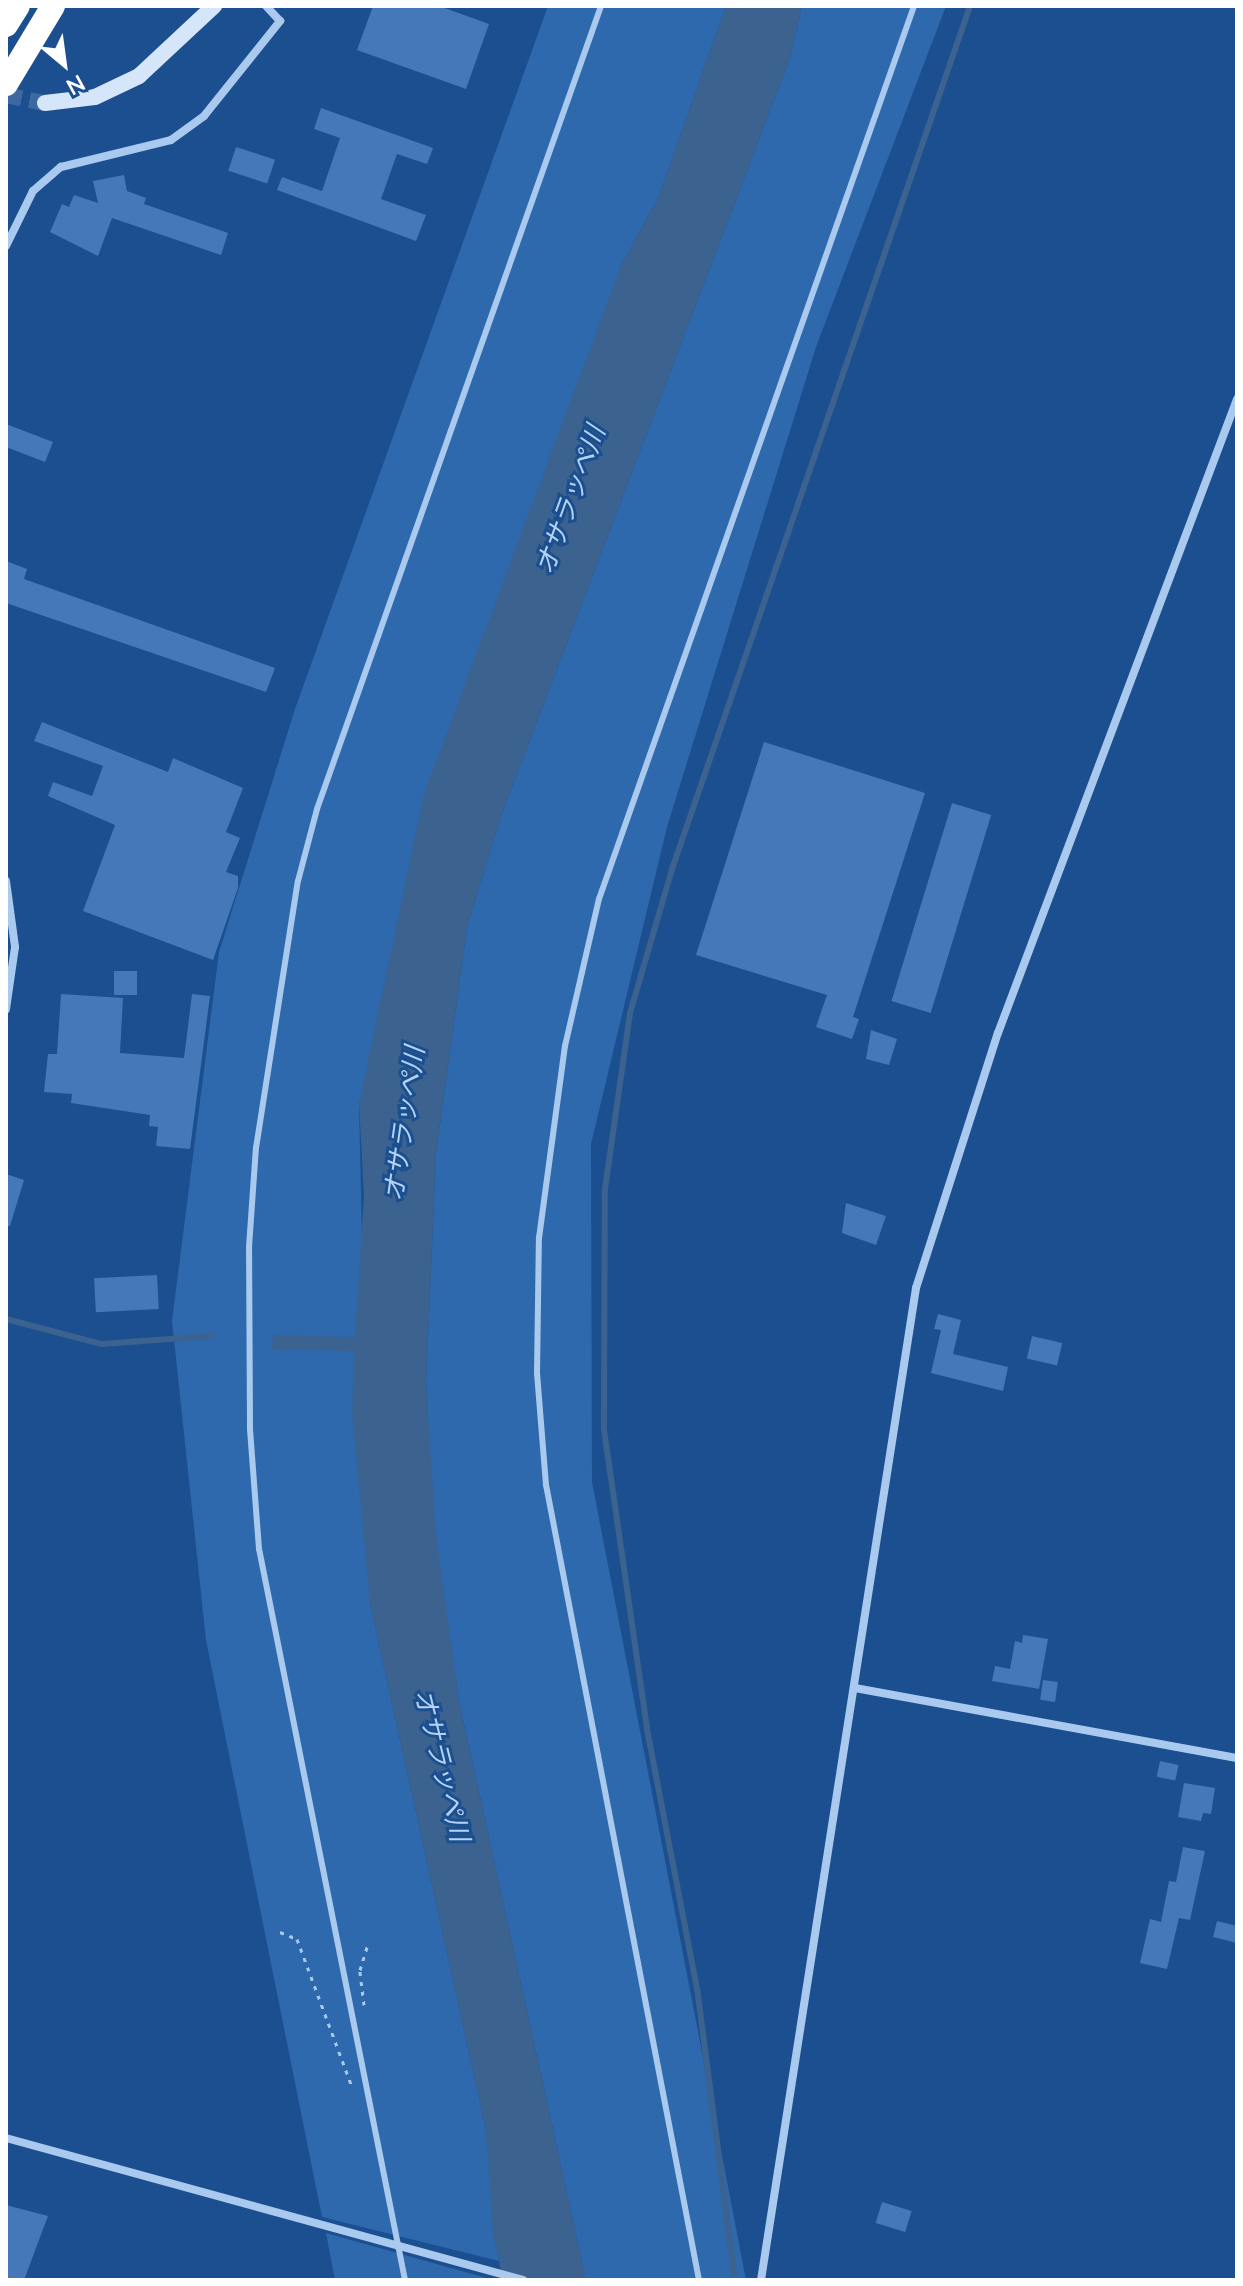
<!DOCTYPE html>
<html>
<head>
<meta charset="utf-8">
<style>
  body { margin:0 }
  #map { position:relative; width:1243px; height:2286px; overflow:hidden; background:#1b4f8f; font-family:Lato,"Noto Sans JP",sans-serif }
  div>[style] { position:absolute }
  [style*='--x'] { left:calc(var(--x)*1px); top:calc(var(--y)*1px); width:calc(var(--w)*1px); rotate:calc(var(--a)*1deg) }
  .green>* { inset:0; background:#2e69ad }
  .water>* { inset:0; background:#3c6290 }
  .stream>* { height:6px; margin:-3px; padding:0 3px; transform-origin:3px; border-radius:3px; background:#3c6290 }
  .building>* { inset:0; background:#4478b7; transform-origin:0 0 }
  .secondary-tunnel>* { height:16px; margin-top:-8px; transform-origin:0; background:repeating-linear-gradient(90deg,#3d69a0 0 16px,transparent 0 24px) }
  .path>* { height:3px; margin-top:-1.5px; transform-origin:0; background:repeating-linear-gradient(90deg,#a9c9ee 0 4px,transparent 0 10px) }
  .service>* { height:6px; margin:-3px; padding:0 3px; transform-origin:3px; border-radius:3px; background:#a9c9ee }
  .minor>* { height:8px; margin:-4px; padding:0 4px; transform-origin:4px; border-radius:4px; background:#a9c9ee }
  .secondary>* { height:16px; margin:-8px; padding:0 8px; transform-origin:8px; border-radius:8px; background:#d6e6fa }
  .motorway>* { height:24px; margin:-12px; padding:0 12px; transform-origin:12px; border-radius:12px; background:#fff }
  span { translate:-50% -50%; white-space:nowrap; text-align:center; line-height:1.15; -webkit-text-stroke:6px #1b4f8f; paint-order:stroke }
  .water-label { font-size:26px; color:#b5d3f5; font-style:italic }
  .frame { position:absolute; inset:0; border:8px solid #fff; pointer-events:none }
  .north { position:absolute; left:24px; top:24px; width:80px; height:80px; -webkit-text-stroke:6px #1b4f8f; paint-order:stroke; rotate:151deg; font-size:22px; font-weight:700; line-height:32px; text-align:center; color:#fff }
  .north::after { content:''; display:block; margin:auto; width:28px; height:36px; background:#fff; clip-path:polygon(50% 0,100% 100%,50% 72%,0 100%) }
</style>
</head>
<body>
<div id="map">
  <div class="green">
    <i style="clip-path:polygon(548px 6px,726px 6px,659px 196px,621px 266px,359px 1104px,370px 1603px,486px 2130px,499px 2261px,322px 2217px,206px 1640px,172px 1321px,219px 952px,295px 709px)"></i>
    <i style="clip-path:polygon(802px 6px,946px 6px,816px 347px,667px 827px,591px 1144px,592px 1482px,746px 2280px,586px 2280px,459px 1701px,435px 1536px,426px 1383px,436px 1153px,467px 927px,501px 816px,790px 58px)"></i>
    <i style="clip-path:polygon(326px 2233px,490px 2279px,492px 2280px,335px 2280px)"></i>
  </div>
  <div class="water">
    <i style="clip-path:polygon(726px 6px,802px 6px,790px 58px,501px 816px,467px 927px,436px 1153px,426px 1383px,436px 1536px,459px 1701px,586px 2280px,503px 2280px,493px 2234px,486px 2130px,370px 1603px,352px 1412px,354px 1351px,272px 1349px,273px 1335px,355px 1337px,364px 1196px,359px 1104px,424px 794px,621px 266px,659px 196px)"></i>
  </div>
  <div class="stream">
    <i style="--x:6;--y:1319;--w:98;--a:14.7"></i>
    <i style="--x:101;--y:1344;--w:111;--a:-4.1"></i>
    <i style="--x:735;--y:2280;--w:288;--a:-97.4"></i>
    <i style="--x:698;--y:1994;--w:271;--a:-100.9"></i>
    <i style="--x:647;--y:1728;--w:303;--a:-98.2"></i>
    <i style="--x:604;--y:1428;--w:239;--a:-89.8"></i>
    <i style="--x:605;--y:1189;--w:178;--a:-81.9"></i>
    <i style="--x:630;--y:1013;--w:150;--a:-73.7"></i>
    <i style="--x:672;--y:869;--w:913;--a:-70.95"></i>
  </div>
  <div class="building">
    <i style="clip-path:polygon(373px 6px,439px 6px,489px 24px,466px 89px,357px 50px)"></i>
    <i style="clip-path:polygon(321px 108px,433px 148px,427px 164px,397px 154px,381px 199px,426px 215px,416px 241px,277px 190px,282px 177px,322px 191px,340px 138px,314px 129px)"></i>
    <i style="left:236px;top:147px;width:41px;height:25px;rotate:18deg"></i>
    <i style="clip-path:polygon(124px 175px,127px 191px,146px 198px,144px 204px,228px 233px,221px 255px,112px 218px,98px 256px,50px 232px,62px 204px,69px 207px,74px 195px,98px 203px,93px 181px)"></i>
    <i style="clip-path:polygon(6px 424px,53px 442px,45px 462px,6px 447px)"></i>
    <i style="clip-path:polygon(6px 561px,27px 569px,24px 579px,275px 668px,266px 692px,6px 603px)"></i>
    <i style="clip-path:polygon(42px 722px,168px 772px,173px 758px,243px 788px,226px 832px,240px 838px,226px 872px,238px 876px,238px 888px,213px 960px,83px 911px,115px 825px,48px 796px,53px 782px,92px 796px,103px 766px,34px 741px)"></i>
    <i style="clip-path:polygon(764px 742px,925px 793px,853px 1017px,859px 1019px,852px 1039px,816px 1027px,827px 995px,696px 955px)"></i>
    <i style="left:952px;top:803px;width:41px;height:207px;rotate:17deg"></i>
    <i style="left:114px;top:971px;width:23px;height:24px"></i>
    <i style="clip-path:polygon(61px 994px,123px 998px,120px 1053px,184px 1058px,192px 994px,210px 996px,190px 1149px,156px 1146px,158px 1127px,149px 1126px,150px 1115px,71px 1103px,72px 1094px,44px 1092px,48px 1054px,57px 1054px)"></i>
    <i style="clip-path:polygon(871px 1030px,897px 1039px,889px 1065px,866px 1059px)"></i>
    <i style="clip-path:polygon(6px 1174px,24px 1180px,10px 1226px,6px 1226px)"></i>
    <i style="clip-path:polygon(846px 1203px,886px 1216px,876px 1245px,842px 1233px)"></i>
    <i style="left:157px;top:1275px;width:34px;height:63px;rotate:87deg"></i>
    <i style="clip-path:polygon(938px 1314px,961px 1320px,953px 1354px,1008px 1367px,1003px 1391px,931px 1373px,941px 1330px,934px 1329px)"></i>
    <i style="left:1032px;top:1336px;width:31px;height:23px;rotate:13deg"></i>
    <i style="clip-path:polygon(1023px 1635px,1048px 1639px,1039px 1689px,992px 1681px,995px 1666px,1010px 1669px,1015px 1641px,1022px 1643px)"></i>
    <i style="left:1043px;top:1680px;width:15px;height:20px;rotate:8deg"></i>
    <i style="left:1160px;top:1761px;width:19px;height:16px;rotate:12deg"></i>
    <i style="clip-path:polygon(1184px 1783px,1215px 1788px,1211px 1814px,1203px 1813px,1201px 1821px,1178px 1817px)"></i>
    <i style="clip-path:polygon(1183px 1847px,1205px 1851px,1190px 1920px,1179px 1918px,1167px 1969px,1140px 1963px,1150px 1919px,1161px 1922px,1169px 1881px,1176px 1882px)"></i>
    <i style="clip-path:polygon(1217px 1921px,1237px 1926px,1237px 1943px,1213px 1937px)"></i>
    <i style="left:882px;top:2202px;width:31px;height:22px;rotate:17deg"></i>
    <i style="clip-path:polygon(6px 2205px,48px 2216px,24px 2280px,6px 2280px)"></i>
  </div>
  <div class="secondary-tunnel">
    <i style="--x:6;--y:95;--w:40;--a:12"></i>
  </div>
  <div class="path">
    <i style="--x:280;--y:1932;--w:18;--a:22"></i>
    <i style="--x:297;--y:1939;--w:158;--a:69.6"></i>
    <i style="--x:364;--y:2005;--w:35;--a:-97"></i>
    <i style="--x:360;--y:1970;--w:28;--a:-73"></i>
  </div>
  <div class="service">
    <i style="--x:405;--y:2280;--w:745;--a:-101.29"></i>
    <i style="--x:259;--y:1549;--w:120;--a:-94.3"></i>
    <i style="--x:250;--y:1429;--w:182;--a:-90.3"></i>
    <i style="--x:249;--y:1247;--w:99;--a:-86"></i>
    <i style="--x:256;--y:1148;--w:270;--a:-81.1"></i>
    <i style="--x:298;--y:881;--w:74;--a:-75.2"></i>
    <i style="--x:317;--y:809;--w:852;--a:-70.52"></i>
    <i style="--x:699;--y:2280;--w:810;--a:-100.89"></i>
    <i style="--x:546;--y:1485;--w:111;--a:-94.6"></i>
    <i style="--x:537;--y:1374;--w:136;--a:-89.2"></i>
    <i style="--x:539;--y:1238;--w:194;--a:-82.3"></i>
    <i style="--x:565;--y:1046;--w:151;--a:-77"></i>
    <i style="--x:599;--y:899;--w:947;--a:-70.57"></i>
  </div>
  <div class="minor">
    <i style="--x:6;--y:246;--w:61;--a:-63.9"></i>
    <i style="--x:33;--y:191;--w:37;--a:-41"></i>
    <i style="--x:61;--y:167;--w:113;--a:-13.8"></i>
    <i style="--x:171;--y:140;--w:41;--a:-36"></i>
    <i style="--x:204;--y:116;--w:122;--a:-51.3"></i>
    <i style="--x:280;--y:21;--w:21;--a:-133"></i>
    <i style="--x:6;--y:881;--w:67;--a:82.2"></i>
    <i style="--x:15;--y:947;--w:63;--a:98.3"></i>
    <i style="--x:855;--y:1688;--w:388;--a:10.4"></i>
    <i style="--x:6;--y:2138;--w:536;--a:15.36"></i>
    <i style="--x:761;--y:2280;--w:1004;--a:-81.12"></i>
    <i style="--x:916;--y:1288;--w:268;--a:-72.2"></i>
    <i style="--x:998;--y:1033;--w:678;--a:-69.34"></i>
  </div>
  <div class="secondary">
    <i style="--x:45;--y:103;--w:50;--a:-6.8"></i>
    <i style="--x:95;--y:97;--w:49;--a:-25.5"></i>
    <i style="--x:139;--y:76;--w:103;--a:-43"></i>
  </div>
  <div class="motorway">
    <i style="--x:6;--y:25;--w:22;--a:-58"></i>
    <i style="--x:6;--y:84;--w:91;--a:-58.9"></i>
  </div>
  <div class="water-label">
    <span style="left:570px;top:500px;rotate:-70deg">オサラッペ川</span>
    <span style="left:404px;top:1124px;rotate:-82deg">オサラッペ川</span>
    <span style="left:442px;top:1765px;rotate:76deg">オサラッペ川</span>
  </div>
  <div class="frame"></div>
  <div class="north">N</div>
</div>
</body>
</html>
